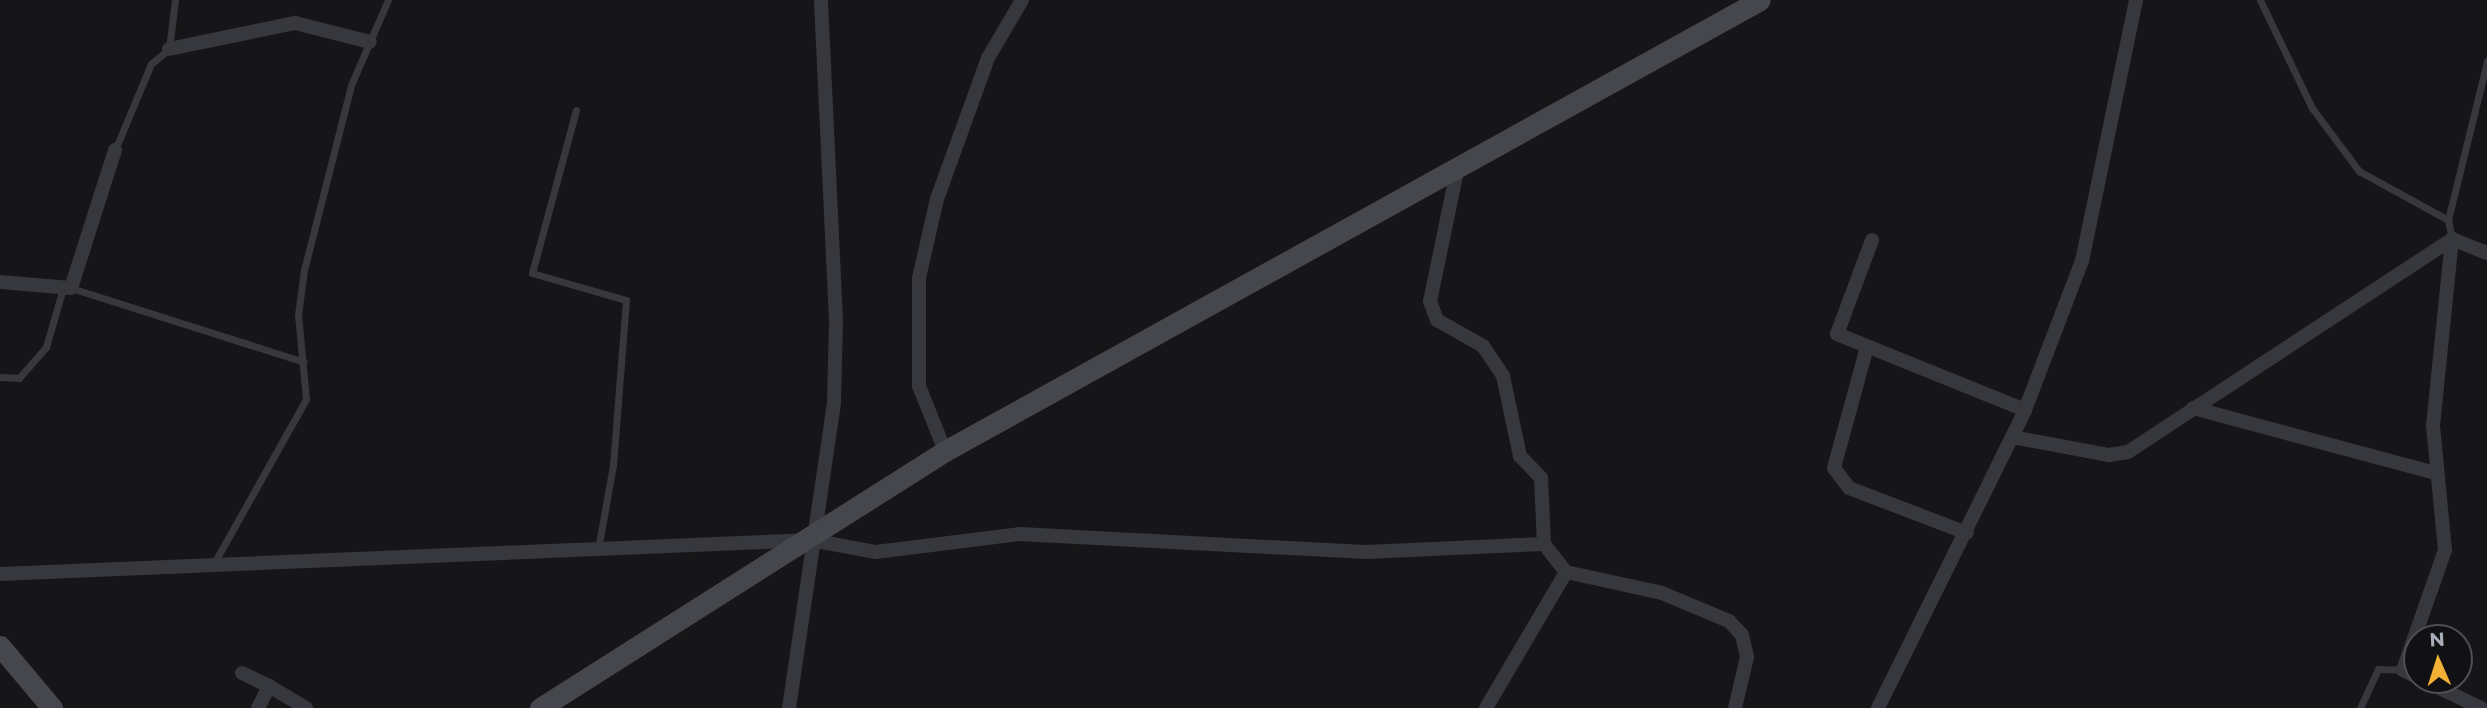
<!DOCTYPE html>
<html>
<head>
<meta charset="utf-8">
<style>
  body { margin:0 }
  #map { position:relative; width:2487px; height:708px; overflow:hidden; background:#161618; font-family:Montserrat,sans-serif }
  div>[style] { position:absolute }
  [style*='--x'] { left:calc(var(--x)*1px); top:calc(var(--y)*1px); width:calc(var(--w)*1px); rotate:calc(var(--a)*1deg) }
  .lane>* { height:7px; margin:-3.5px; padding:0 3.5px; transform-origin:3.5px; border-radius:3.5px; background:#37383d }
  .street>* { height:14px; margin:-7px; padding:0 7px; transform-origin:7px; border-radius:7px; background:#37383d }
  .secondary>* { height:21px; margin:-10.5px; padding:0 10.5px; transform-origin:10.5px; border-radius:10.5px; background:#45474d }
  span { translate:-50% -50%; white-space:nowrap; text-align:center; line-height:1.15; -webkit-text-stroke:5px #111113; paint-order:stroke }
  .north { position:absolute; left:2403px; top:624px; width:70px; height:70px; box-sizing:border-box; background:#111113; border:2px solid #4d4f55; border-radius:50%; rotate:357deg; font-size:19px; font-weight:700; line-height:28px; text-align:center; color:#a8adb8 }
  .north::after { content:''; display:block; margin:auto; width:24px; height:32px; background:#f2b134; clip-path:polygon(50% 0,100% 100%,50% 72%,0 100%) }
</style>
</head>
<body>
<div id="map">
  <div class="lane">
    <i style="--x:2260;--y:0;--w:120;--a:64.3"></i>
    <i style="--x:2312;--y:108;--w:79;--a:53.3"></i>
    <i style="--x:2359;--y:171;--w:102;--a:28.8"></i>
    <i style="--x:2448;--y:220;--w:19;--a:78"></i>
    <i style="--x:576;--y:110;--w:169;--a:105.1"></i>
    <i style="--x:532;--y:273;--w:98;--a:16"></i>
    <i style="--x:626;--y:300;--w:166;--a:94.5"></i>
    <i style="--x:613;--y:465;--w:85;--a:100.1"></i>
    <i style="--x:115;--y:150;--w:93;--a:-67.3"></i>
    <i style="--x:151;--y:64;--w:23;--a:-40"></i>
    <i style="--x:169;--y:49;--w:49;--a:-83"></i>
    <i style="--x:2448;--y:220;--w:164;--a:-76.2"></i>
    <i style="--x:71;--y:288;--w:244;--a:17.6"></i>
    <i style="--x:0;--y:377;--w:19;--a:3"></i>
    <i style="--x:19;--y:378;--w:41;--a:-48.9"></i>
    <i style="--x:46;--y:347;--w:61;--a:-73.9"></i>
    <i style="--x:213;--y:565;--w:190;--a:-60.7"></i>
    <i style="--x:306;--y:399;--w:84;--a:-95.4"></i>
    <i style="--x:298;--y:315;--w:45;--a:-82.4"></i>
    <i style="--x:304;--y:270;--w:191;--a:-75.7"></i>
    <i style="--x:351;--y:85;--w:93;--a:-66.5"></i>
    <i style="--x:2360;--y:708;--w:43;--a:-65.2"></i>
    <i style="--x:2378;--y:669;--w:25;--a:2"></i>
  </div>
  <div class="street">
    <i style="--x:169;--y:49;--w:129;--a:-11.7"></i>
    <i style="--x:295;--y:23;--w:77;--a:14.2"></i>
    <i style="--x:1457;--y:171;--w:133;--a:101.7"></i>
    <i style="--x:1430;--y:301;--w:20;--a:70"></i>
    <i style="--x:1437;--y:320;--w:53;--a:29.5"></i>
    <i style="--x:1483;--y:346;--w:36;--a:56"></i>
    <i style="--x:1503;--y:376;--w:82;--a:78"></i>
    <i style="--x:1520;--y:456;--w:30;--a:46"></i>
    <i style="--x:1541;--y:478;--w:66;--a:87.4"></i>
    <i style="--x:1544;--y:544;--w:36;--a:52"></i>
    <i style="--x:1566;--y:572;--w:98;--a:12.3"></i>
    <i style="--x:1662;--y:593;--w:73;--a:22.7"></i>
    <i style="--x:1729;--y:621;--w:19;--a:47"></i>
    <i style="--x:1742;--y:635;--w:23;--a:77"></i>
    <i style="--x:1747;--y:657;--w:52;--a:103.2"></i>
    <i style="--x:1872;--y:240;--w:100;--a:110.4"></i>
    <i style="--x:1837;--y:334;--w:203;--a:22"></i>
    <i style="--x:0;--y:282;--w:71;--a:4.8"></i>
    <i style="--x:71;--y:288;--w:145;--a:-72.3"></i>
    <i style="--x:1867;--y:347;--w:125;--a:105.3"></i>
    <i style="--x:1834;--y:468;--w:25;--a:53"></i>
    <i style="--x:1849;--y:488;--w:126;--a:20.9"></i>
    <i style="--x:2193;--y:408;--w:252;--a:15"></i>
    <i style="--x:2012;--y:437;--w:99;--a:10.5"></i>
    <i style="--x:2109;--y:455;--w:19;--a:-9"></i>
    <i style="--x:2128;--y:452;--w:388;--a:-33.3"></i>
    <i style="--x:2452;--y:239;--w:38;--a:22"></i>
    <i style="--x:945;--y:451;--w:70;--a:-111.8"></i>
    <i style="--x:919;--y:386;--w:108;--a:-90"></i>
    <i style="--x:919;--y:278;--w:81;--a:-77.2"></i>
    <i style="--x:937;--y:199;--w:150;--a:-70.1"></i>
    <i style="--x:988;--y:58;--w:67;--a:-59.6"></i>
    <i style="--x:0;--y:574;--w:812;--a:-2.4"></i>
    <i style="--x:811;--y:540;--w:66;--a:10.5"></i>
    <i style="--x:876;--y:552;--w:145;--a:-7.1"></i>
    <i style="--x:1020;--y:534;--w:346;--a:3"></i>
    <i style="--x:1366;--y:552;--w:178;--a:-2.6"></i>
    <i style="--x:242;--y:673;--w:30;--a:26"></i>
    <i style="--x:2417;--y:677;--w:16;--a:-153"></i>
    <i style="--x:2403;--y:670;--w:127;--a:-70.7"></i>
    <i style="--x:2445;--y:550;--w:125;--a:-95.5"></i>
    <i style="--x:2433;--y:426;--w:188;--a:-84.2"></i>
    <i style="--x:2423;--y:680;--w:64;--a:25.8"></i>
    <i style="--x:258;--y:708;--w:25;--a:-63"></i>
    <i style="--x:269;--y:686;--w:43;--a:30.7"></i>
    <i style="--x:789;--y:708;--w:309;--a:-81.6"></i>
    <i style="--x:834;--y:402;--w:82;--a:-88.6"></i>
    <i style="--x:836;--y:320;--w:320;--a:-92.7"></i>
    <i style="--x:1486;--y:708;--w:158;--a:-59.5"></i>
    <i style="--x:1878;--y:708;--w:332;--a:-63.7"></i>
    <i style="--x:2025;--y:410;--w:160;--a:-69.1"></i>
    <i style="--x:2082;--y:261;--w:267;--a:-78.3"></i>
  </div>
  <div class="secondary">
    <i style="--x:0;--y:646;--w:81;--a:50"></i>
    <i style="--x:540;--y:708;--w:480;--a:-32.4"></i>
    <i style="--x:945;--y:451;--w:931;--a:-28.96"></i>
  </div>
  <div class="north">N</div>
</div>
</body>
</html>
